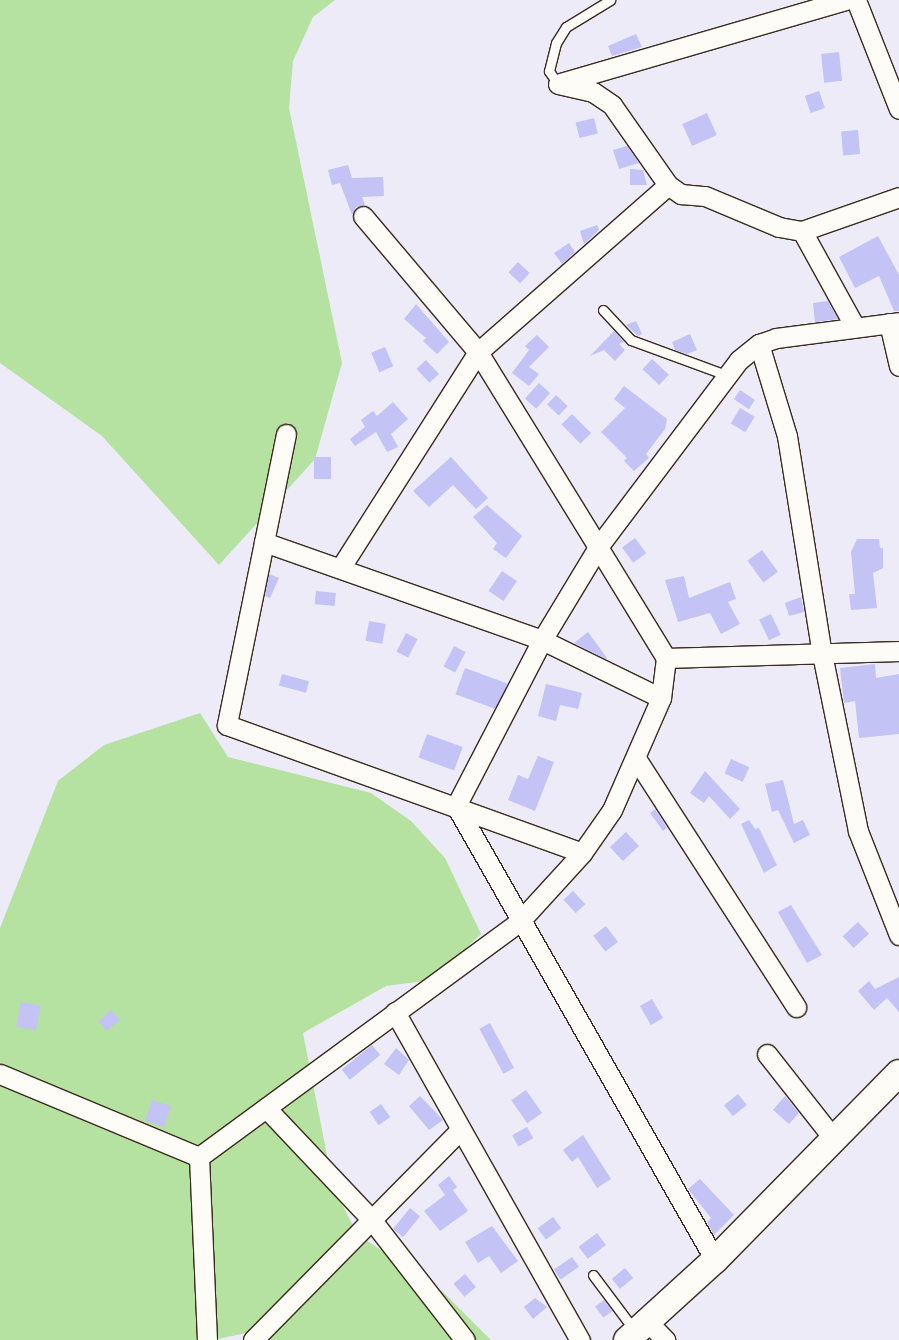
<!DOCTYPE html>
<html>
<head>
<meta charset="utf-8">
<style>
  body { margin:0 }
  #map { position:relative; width:899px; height:1340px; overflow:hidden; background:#ecebf7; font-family:Dekko,sans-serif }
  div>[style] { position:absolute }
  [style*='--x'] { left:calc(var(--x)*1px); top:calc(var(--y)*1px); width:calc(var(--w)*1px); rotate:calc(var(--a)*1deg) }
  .green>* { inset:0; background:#b5e2a1 }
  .building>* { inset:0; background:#c3c3f6; transform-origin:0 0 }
  .roads { filter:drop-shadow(1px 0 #3b2a1e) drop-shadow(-1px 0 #3b2a1e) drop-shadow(0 1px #3b2a1e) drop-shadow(0 -1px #3b2a1e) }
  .lane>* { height:9px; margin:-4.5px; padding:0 4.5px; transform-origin:4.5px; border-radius:4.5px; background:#fdfcf7 }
  .street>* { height:19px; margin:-9.5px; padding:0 9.5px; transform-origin:9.5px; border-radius:9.5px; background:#fdfcf7 }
  .secondary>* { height:26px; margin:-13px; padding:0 13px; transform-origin:13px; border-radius:13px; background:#fdfcf7 }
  span { translate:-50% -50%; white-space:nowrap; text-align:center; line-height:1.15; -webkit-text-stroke:4px #fdfcf7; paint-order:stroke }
</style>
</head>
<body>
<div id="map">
  <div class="green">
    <i style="clip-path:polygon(0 0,335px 0,313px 17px,293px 61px,289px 108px,342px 363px,315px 459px,219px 565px,102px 436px,0 363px)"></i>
    <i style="clip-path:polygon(200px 713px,228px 757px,371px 793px,411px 821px,445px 858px,481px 934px,432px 980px,386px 986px,303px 1033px,333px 1186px,357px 1234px,443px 1292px,491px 1340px,266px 1340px,246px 1333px,213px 1340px,0 1340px,0 928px,58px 781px,104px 745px)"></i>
  </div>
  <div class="building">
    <i style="clip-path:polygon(636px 34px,642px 47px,612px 56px,608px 46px)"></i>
    <i style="left:839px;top:52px;width:29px;height:18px;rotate:84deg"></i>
    <i style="left:819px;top:91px;width:18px;height:15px;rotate:71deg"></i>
    <i style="left:707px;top:113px;width:24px;height:27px;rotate:66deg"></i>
    <i style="left:594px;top:118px;width:16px;height:19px;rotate:76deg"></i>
    <i style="left:858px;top:130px;width:24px;height:17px;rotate:85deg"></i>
    <i style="clip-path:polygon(627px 146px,639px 163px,619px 169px,613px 150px)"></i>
    <i style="clip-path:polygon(348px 165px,352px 178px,383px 177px,384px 196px,362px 197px,365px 205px,356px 207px,352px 215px,340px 183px,332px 185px,328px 170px)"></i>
    <i style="clip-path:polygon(630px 169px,643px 170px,647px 185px,630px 185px)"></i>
    <i style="clip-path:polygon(597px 225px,599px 230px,584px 244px,580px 231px)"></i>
    <i style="clip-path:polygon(878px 236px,899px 275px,899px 311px,894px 311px,879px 276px,855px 288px,839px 257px)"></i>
    <i style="clip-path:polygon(569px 243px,575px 252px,562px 264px,554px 253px)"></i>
    <i style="left:518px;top:262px;width:16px;height:14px;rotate:43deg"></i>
    <i style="clip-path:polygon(828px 301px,838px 319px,815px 322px,813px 303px)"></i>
    <i style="clip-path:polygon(416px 304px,449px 342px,437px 354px,423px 341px,426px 338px,404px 319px)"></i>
    <i style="clip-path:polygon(636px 321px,642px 334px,638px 336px,626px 325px)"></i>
    <i style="clip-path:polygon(614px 331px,624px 342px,619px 344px,625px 350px,615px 361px,604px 350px,590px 356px)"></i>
    <i style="clip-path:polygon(690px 334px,697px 350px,687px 354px,675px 350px,672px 342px)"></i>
    <i style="clip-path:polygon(537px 335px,549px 347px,529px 367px,539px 374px,529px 386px,512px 373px,529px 350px,525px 346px)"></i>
    <i style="left:385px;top:347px;width:21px;height:15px;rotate:67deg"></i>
    <i style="left:652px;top:359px;width:23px;height:14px;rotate:43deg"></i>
    <i style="left:426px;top:360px;width:19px;height:13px;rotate:47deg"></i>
    <i style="left:539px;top:383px;width:15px;height:21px;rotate:42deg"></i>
    <i style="clip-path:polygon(624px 386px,667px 419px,665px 429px,646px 454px,649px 458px,634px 471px,624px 461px,627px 458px,601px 432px,625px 408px,614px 399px)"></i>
    <i style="left:740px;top:390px;width:18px;height:11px;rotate:34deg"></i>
    <i style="left:556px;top:395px;width:16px;height:13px;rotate:43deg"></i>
    <i style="clip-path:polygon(393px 402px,408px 419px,391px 434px,398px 447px,387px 452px,376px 432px,355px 446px,350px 439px,365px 427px,361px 420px,373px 411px,377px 416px)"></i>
    <i style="left:740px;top:408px;width:17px;height:18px;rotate:31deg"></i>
    <i style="left:572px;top:414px;width:27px;height:15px;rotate:45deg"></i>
    <i style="left:314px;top:457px;width:17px;height:22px"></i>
    <i style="clip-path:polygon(451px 457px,488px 498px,476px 509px,453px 485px,429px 507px,413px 491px)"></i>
    <i style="clip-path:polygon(487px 505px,522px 536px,506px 558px,493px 549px,497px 543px,473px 517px)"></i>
    <i style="left:635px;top:538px;width:19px;height:16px;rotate:54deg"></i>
    <i style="clip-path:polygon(857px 539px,879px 539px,880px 548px,883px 548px,883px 568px,873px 573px,877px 608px,851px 610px,849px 594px,855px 594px,851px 552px)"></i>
    <i style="left:762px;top:550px;width:27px;height:18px;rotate:54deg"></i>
    <i style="left:502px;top:571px;width:18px;height:24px;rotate:34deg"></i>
    <i style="clip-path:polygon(269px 574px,279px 578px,270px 598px,265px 596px)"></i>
    <i style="clip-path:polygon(684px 576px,689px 598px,730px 582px,736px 599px,728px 602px,740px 624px,721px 634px,710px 613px,678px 622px,665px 580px)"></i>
    <i style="left:316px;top:591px;width:20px;height:13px;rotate:6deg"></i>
    <i style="clip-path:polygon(801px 597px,804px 612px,789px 616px,785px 603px)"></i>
    <i style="left:771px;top:614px;width:23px;height:13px;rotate:65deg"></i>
    <i style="left:369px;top:621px;width:17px;height:20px;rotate:10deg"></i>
    <i style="clip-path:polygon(588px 632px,607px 658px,606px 659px,574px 643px)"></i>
    <i style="left:406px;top:633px;width:13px;height:21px;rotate:27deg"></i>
    <i style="left:454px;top:646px;width:13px;height:23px;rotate:27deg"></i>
    <i style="clip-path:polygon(875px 664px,876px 678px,899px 674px,899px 734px,859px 738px,855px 701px,844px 703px,840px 668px)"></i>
    <i style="left:465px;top:668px;width:45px;height:28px;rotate:20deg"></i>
    <i style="left:282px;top:674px;width:28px;height:12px;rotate:15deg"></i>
    <i style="clip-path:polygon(546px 684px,582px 693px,578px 709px,560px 705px,556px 721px,538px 716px)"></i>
    <i style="left:427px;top:734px;width:38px;height:25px;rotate:20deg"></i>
    <i style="clip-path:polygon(538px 756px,554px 762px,535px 811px,508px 800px,518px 775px,528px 779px)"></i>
    <i style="left:731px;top:759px;width:20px;height:16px;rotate:24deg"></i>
    <i style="clip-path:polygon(705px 771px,740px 809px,730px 819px,709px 796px,704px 803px,690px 793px)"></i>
    <i style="clip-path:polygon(783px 780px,794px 824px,803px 820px,810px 835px,794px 843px,778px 810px,772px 812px,765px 784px)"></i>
    <i style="clip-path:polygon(655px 809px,667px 828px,663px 831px,650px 813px)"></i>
    <i style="clip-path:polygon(749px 820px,755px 829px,759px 828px,777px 865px,764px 873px,741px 824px)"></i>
    <i style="left:626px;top:832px;width:19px;height:22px;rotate:47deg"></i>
    <i style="left:573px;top:891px;width:18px;height:13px;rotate:47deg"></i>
    <i style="clip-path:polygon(791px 905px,822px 955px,807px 963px,778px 912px)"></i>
    <i style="left:858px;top:922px;width:16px;height:21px;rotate:47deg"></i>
    <i style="left:606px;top:926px;width:20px;height:16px;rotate:53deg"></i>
    <i style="clip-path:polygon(899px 977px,899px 1012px,887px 998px,874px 1010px,858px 991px,869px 981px,875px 989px)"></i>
    <i style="left:652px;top:999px;width:22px;height:14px;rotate:60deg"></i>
    <i style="left:21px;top:1002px;width:20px;height:25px;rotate:11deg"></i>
    <i style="left:111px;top:1010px;width:13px;height:17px;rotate:48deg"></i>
    <i style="left:490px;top:1023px;width:51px;height:12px;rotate:62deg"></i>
    <i style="left:372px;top:1045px;width:13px;height:39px;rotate:51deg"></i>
    <i style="clip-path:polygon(396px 1048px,409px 1060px,399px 1075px,384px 1064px)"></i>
    <i style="left:526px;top:1090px;width:28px;height:18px;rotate:55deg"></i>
    <i style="left:738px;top:1094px;width:14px;height:18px;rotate:51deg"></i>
    <i style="clip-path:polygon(420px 1096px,443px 1120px,429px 1130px,409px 1106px)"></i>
    <i style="clip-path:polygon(785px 1096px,799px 1113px,789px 1124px,773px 1110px)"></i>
    <i style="left:152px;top:1100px;width:20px;height:22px;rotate:18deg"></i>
    <i style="left:381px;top:1104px;width:16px;height:14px;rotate:55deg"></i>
    <i style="left:527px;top:1127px;width:13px;height:17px;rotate:61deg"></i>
    <i style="clip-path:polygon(583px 1135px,611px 1179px,597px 1188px,578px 1157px,572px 1162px,563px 1150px)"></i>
    <i style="clip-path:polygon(449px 1176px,457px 1187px,453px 1190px,468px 1211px,440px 1231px,424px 1211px,445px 1195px,438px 1185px)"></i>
    <i style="clip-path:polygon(700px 1179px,734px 1215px,714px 1235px,707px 1222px,711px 1218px,688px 1189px)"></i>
    <i style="left:410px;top:1208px;width:13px;height:27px;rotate:39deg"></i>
    <i style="left:553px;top:1217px;width:14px;height:19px;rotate:54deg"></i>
    <i style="clip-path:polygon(492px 1226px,518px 1261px,501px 1273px,489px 1256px,478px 1263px,465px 1242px)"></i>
    <i style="left:597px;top:1233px;width:15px;height:23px;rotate:53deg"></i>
    <i style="left:572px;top:1257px;width:12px;height:22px;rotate:55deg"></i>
    <i style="left:625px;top:1268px;width:13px;height:17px;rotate:51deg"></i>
    <i style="left:465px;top:1274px;width:17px;height:15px;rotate:50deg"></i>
    <i style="clip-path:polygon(535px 1298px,547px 1307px,533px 1319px,524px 1307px)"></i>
    <i style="left:604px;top:1300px;width:14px;height:11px;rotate:54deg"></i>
  </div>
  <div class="roads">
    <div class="lane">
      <i style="--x:558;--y:84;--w:16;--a:-125"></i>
      <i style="--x:549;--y:71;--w:29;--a:-76"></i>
      <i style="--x:556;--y:43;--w:19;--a:-58"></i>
      <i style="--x:566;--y:27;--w:52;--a:-31.5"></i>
      <i style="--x:603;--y:310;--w:41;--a:47"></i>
      <i style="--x:631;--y:340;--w:101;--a:20.2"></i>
      <i style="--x:593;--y:1275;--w:70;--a:53.1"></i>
    </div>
    <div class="street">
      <i style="--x:856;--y:0;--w:117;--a:68.5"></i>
      <i style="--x:560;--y:83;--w:297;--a:-16.2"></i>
      <i style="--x:558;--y:84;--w:36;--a:13"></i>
      <i style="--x:593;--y:92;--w:23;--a:34"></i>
      <i style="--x:612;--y:105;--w:98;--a:55"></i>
      <i style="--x:668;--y:185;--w:16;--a:35"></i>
      <i style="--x:681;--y:194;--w:24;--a:5"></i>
      <i style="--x:705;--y:196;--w:80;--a:22.7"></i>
      <i style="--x:779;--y:227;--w:23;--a:10"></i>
      <i style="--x:802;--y:231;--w:110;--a:61.1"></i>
      <i style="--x:802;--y:231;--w:103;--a:-19.3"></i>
      <i style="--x:889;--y:323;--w:44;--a:76.9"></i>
      <i style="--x:759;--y:344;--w:96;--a:73.1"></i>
      <i style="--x:787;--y:436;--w:221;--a:80.9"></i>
      <i style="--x:822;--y:654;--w:181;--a:78.5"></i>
      <i style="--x:858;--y:831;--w:112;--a:68.5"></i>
      <i style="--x:286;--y:434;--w:297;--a:101.5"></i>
      <i style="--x:227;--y:725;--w:377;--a:19.8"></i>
      <i style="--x:264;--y:542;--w:295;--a:19.4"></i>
      <i style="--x:542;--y:640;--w:132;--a:26"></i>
      <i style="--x:341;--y:567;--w:255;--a:-57.5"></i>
      <i style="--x:478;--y:352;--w:253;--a:-41.3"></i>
      <i style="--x:666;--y:658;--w:233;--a:-1.7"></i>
      <i style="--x:637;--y:760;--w:294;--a:57.2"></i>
      <i style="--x:395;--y:1012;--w:377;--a:60.6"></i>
      <i style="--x:767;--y:1054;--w:107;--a:51.8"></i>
      <i style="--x:0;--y:1074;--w:216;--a:22.6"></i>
      <i style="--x:266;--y:1108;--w:153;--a:46.6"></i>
      <i style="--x:371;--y:1219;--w:153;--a:52.2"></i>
      <i style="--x:715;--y:1260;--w:523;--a:-119.7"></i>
      <i style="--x:456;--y:806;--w:187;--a:-62.6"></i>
      <i style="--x:542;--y:640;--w:109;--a:-58.9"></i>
      <i style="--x:598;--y:547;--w:234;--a:-53"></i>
      <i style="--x:739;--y:360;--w:26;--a:-39"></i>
      <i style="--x:759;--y:344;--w:18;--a:-19"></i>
      <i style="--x:776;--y:338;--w:124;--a:-7.4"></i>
      <i style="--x:646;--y:1320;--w:28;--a:46"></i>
      <i style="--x:207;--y:1340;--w:183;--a:-92.5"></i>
      <i style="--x:199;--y:1157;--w:398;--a:-36.3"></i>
      <i style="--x:520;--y:921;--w:92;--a:-47.6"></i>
      <i style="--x:582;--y:853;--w:52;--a:-55.1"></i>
      <i style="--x:612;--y:810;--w:122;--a:-66.4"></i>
      <i style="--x:661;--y:698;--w:40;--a:-82.9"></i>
      <i style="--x:666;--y:658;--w:130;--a:-121.5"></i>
      <i style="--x:598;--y:547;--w:229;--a:-121.6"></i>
      <i style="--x:478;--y:352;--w:178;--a:-130.2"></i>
      <i style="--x:253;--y:1340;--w:295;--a:-45.4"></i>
    </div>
    <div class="secondary">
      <i style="--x:627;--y:1340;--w:119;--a:-42.3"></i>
      <i style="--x:715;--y:1260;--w:262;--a:-45.5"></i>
    </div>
  </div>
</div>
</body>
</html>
